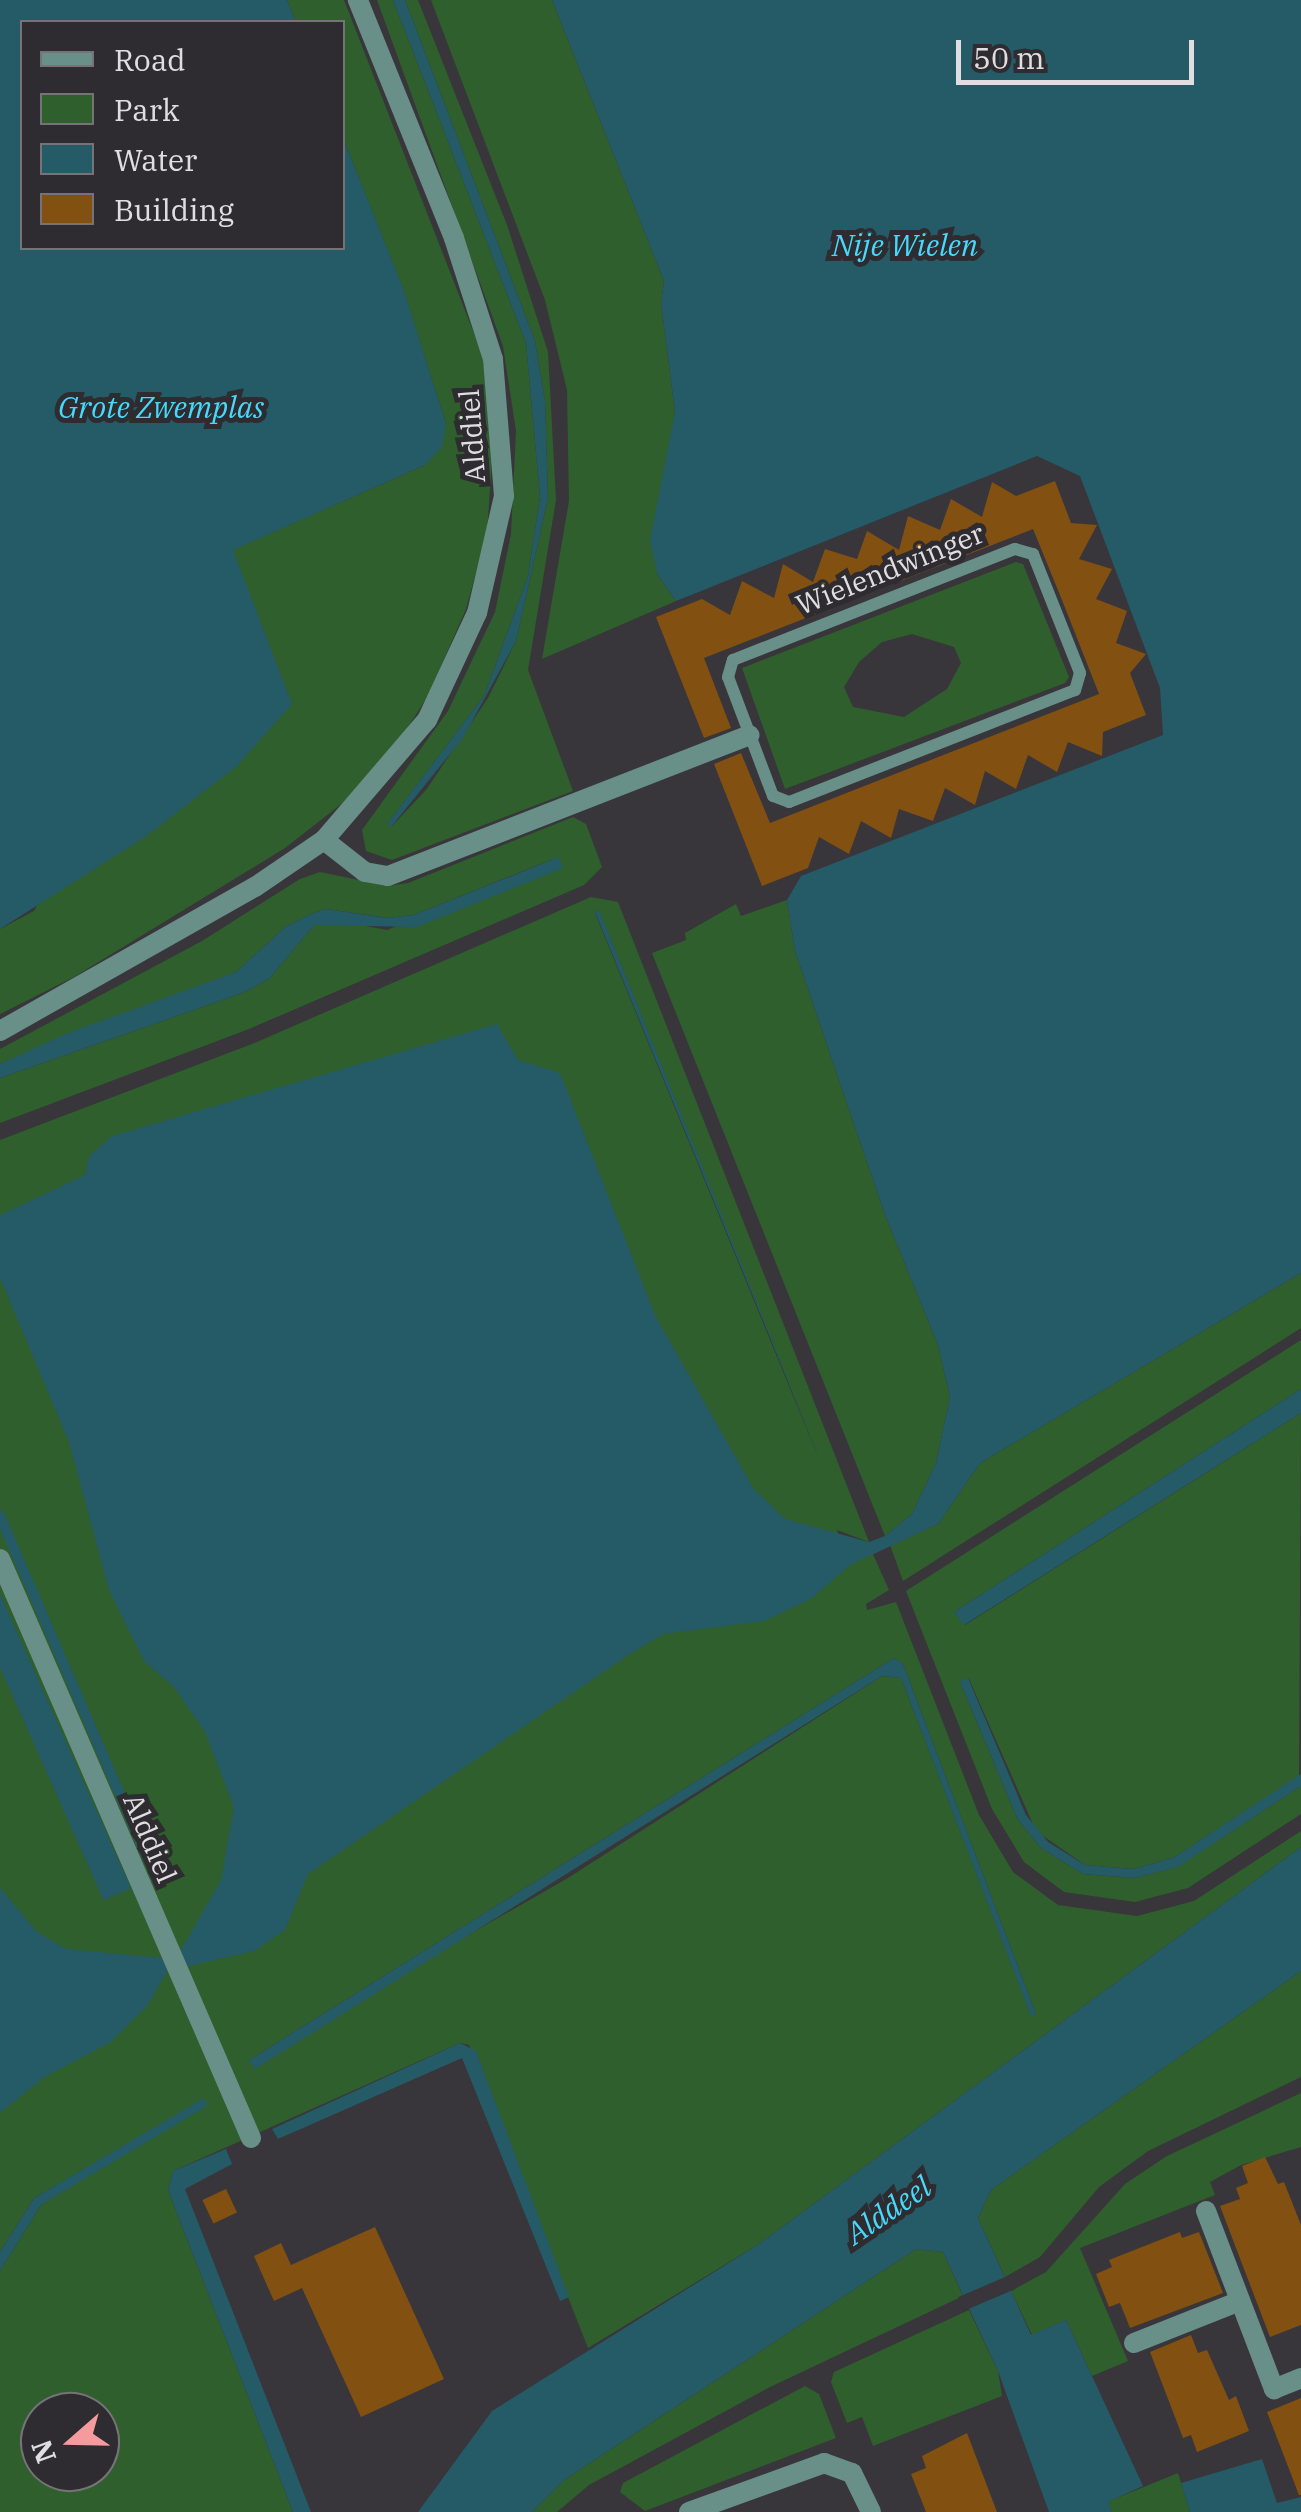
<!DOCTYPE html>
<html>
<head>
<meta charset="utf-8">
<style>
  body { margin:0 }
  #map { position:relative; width:1301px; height:2512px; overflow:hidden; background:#38363b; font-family:"IBM Plex Serif",serif }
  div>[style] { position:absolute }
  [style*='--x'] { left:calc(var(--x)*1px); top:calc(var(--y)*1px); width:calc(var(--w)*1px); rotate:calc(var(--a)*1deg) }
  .green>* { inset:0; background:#2f5f2c }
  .water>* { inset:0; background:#255a67; transform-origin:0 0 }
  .pier>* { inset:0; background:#38363b; transform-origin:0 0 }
  .stream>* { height:10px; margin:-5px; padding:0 5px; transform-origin:5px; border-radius:5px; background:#255a67 }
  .building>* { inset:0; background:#825010; transform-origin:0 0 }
  .service>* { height:12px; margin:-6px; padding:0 6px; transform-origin:6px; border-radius:6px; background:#688f88 }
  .minor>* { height:20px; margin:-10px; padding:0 10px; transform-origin:10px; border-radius:10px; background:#688f88 }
  .tertiary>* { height:20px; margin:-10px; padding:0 10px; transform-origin:10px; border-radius:10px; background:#688f88 }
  span { translate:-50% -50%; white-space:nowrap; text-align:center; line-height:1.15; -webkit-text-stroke:10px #2e2c30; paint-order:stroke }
  .street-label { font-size:28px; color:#e0dee1 }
  .water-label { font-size:30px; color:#46d9fb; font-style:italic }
  .legend { position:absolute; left:20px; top:20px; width:325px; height:230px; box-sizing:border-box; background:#2e2c30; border:2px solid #757377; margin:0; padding:12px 18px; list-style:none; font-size:30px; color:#e0dee1 }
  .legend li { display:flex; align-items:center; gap:20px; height:50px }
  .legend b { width:50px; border:2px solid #757377 }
  .north { position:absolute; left:20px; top:2392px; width:100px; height:100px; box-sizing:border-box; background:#2e2c30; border:2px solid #757377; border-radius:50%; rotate:250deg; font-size:28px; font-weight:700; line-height:40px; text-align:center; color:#e0dee1 }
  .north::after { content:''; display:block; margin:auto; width:35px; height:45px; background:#f59b9e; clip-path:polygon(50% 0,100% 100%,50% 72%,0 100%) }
  .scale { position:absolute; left:956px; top:40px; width:238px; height:45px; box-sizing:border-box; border:5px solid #e0dee1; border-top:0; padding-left:12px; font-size:30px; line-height:35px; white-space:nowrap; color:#e0dee1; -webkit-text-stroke:8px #2e2c30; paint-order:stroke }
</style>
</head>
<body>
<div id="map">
  <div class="green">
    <i style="clip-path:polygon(287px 0,344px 0,482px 354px,494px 432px,487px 532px,466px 609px,428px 696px,397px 744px,349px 798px,285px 848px,74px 977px,0 1014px,0 929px,34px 911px,232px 550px,425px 465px,446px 424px,403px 289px,343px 138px,342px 22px,296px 22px)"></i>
    <i style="clip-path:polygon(377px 0,393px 0,526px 343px,540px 497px,528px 576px,484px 696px,388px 823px,392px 826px,426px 790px,488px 698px,516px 641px,548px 498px,545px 401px,535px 341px,405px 0,418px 0,507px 225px,548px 352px,556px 500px,528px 670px,573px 791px,392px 860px,366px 851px,362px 830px,448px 711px,495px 612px,511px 534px,516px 431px,503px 346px)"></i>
    <i style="clip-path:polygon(431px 0,552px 0,664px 281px,661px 303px,675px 412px,657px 574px,676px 601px,542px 659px,569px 501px,567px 390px,545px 300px)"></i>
    <i style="clip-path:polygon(evenodd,1016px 562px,1023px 564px,1069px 677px,1065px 683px,785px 789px,742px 668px,1016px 562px,912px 634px,954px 647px,961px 663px,947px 689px,904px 717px,853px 707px,844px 687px,859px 662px,882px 642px,912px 634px)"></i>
    <i style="clip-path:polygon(573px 817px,586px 824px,602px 867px,584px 885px,249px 1029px,0 1123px,0 1078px,245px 992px,270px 978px,314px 925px,339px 921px,387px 930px,558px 857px,414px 915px,388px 918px,326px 909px,309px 915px,285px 927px,236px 972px,0 1064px,0 1049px,202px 941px,300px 879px,320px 872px,388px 886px,408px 883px)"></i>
    <i style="clip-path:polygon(evenodd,591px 897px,618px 902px,869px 1542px,837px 1530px,849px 1565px,872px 1552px,889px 1590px,866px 1604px,867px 1610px,896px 1602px,979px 1815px,1013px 1872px,1058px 1905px,1137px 1916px,1194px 1901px,1301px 1831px,1301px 1847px,759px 2244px,588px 2348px,469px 2045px,460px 2043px,173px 2171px,168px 2190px,293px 2512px,0 2512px,0 2271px,41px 2205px,204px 2099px,34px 2198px,0 2252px,0 1140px,252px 1044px,591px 897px,598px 910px,599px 911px,821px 1464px,595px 913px,598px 910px,591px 897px,894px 1658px,903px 1664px,1036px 2014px,1031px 2015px,901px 1678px,882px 1676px,568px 1878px,249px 2060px,894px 1658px,591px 897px,40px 2412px,100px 2412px,100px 2472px,40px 2472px,40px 2412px)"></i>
    <i style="clip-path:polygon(787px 900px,795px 951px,885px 1215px,938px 1345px,950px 1397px,936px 1463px,912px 1514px,885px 1536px,652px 953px,686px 940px,685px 933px,736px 904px,741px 916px)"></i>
    <i style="clip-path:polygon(1301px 1273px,1301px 1328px,903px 1581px,890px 1545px,938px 1524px,980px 1463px)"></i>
    <i style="clip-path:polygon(1301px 1340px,1301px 1389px,954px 1612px,965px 1625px,1301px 1413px,1299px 1776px,1173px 1858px,1133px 1869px,1085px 1865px,1036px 1831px,969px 1679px,960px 1682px,1018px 1820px,1041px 1848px,1083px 1874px,1134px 1878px,1177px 1867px,1301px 1786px,1301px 1814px,1188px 1888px,1135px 1902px,1064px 1892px,1024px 1862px,992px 1809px,906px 1591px)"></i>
    <i style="clip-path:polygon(1301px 1971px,1301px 2077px,1148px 2151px,1099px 2187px,1040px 2257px,1005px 2277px,978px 2218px,991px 2190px)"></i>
    <i style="clip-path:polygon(1301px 2093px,1301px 2147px,1241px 2165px,1210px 2182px,1215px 2195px,1080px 2248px,1128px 2361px,1092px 2376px,1066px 2320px,1032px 2335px,1011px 2291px,1046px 2272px,1125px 2184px,1167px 2156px)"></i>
    <i style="clip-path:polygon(916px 2249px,943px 2252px,963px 2296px,770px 2387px,589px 2485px,557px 2512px,532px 2512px,564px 2480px)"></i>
    <i style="clip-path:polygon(969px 2310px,998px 2371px,1002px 2396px,873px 2446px,862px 2417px,847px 2423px,831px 2382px,834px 2372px)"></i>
    <i style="clip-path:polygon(805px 2386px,819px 2394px,836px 2438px,645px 2511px,620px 2492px,623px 2483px)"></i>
    <i style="clip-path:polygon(1178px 2473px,1190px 2512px,1112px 2512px,1107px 2502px)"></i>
  </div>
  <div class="water">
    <i style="clip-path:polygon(0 0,287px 0,296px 22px,22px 22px,22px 248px,342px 248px,343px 138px,403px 288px,446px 424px,442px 447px,425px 465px,233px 550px,292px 704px,237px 766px,145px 837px,0 929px)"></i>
    <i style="clip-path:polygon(393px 0,405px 0,535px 341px,545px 401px,548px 498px,516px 641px,463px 738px,391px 827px,387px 824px,484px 696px,528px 576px,540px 497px,526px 343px)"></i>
    <i style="clip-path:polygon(552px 0,1301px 0,1301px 1273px,980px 1463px,938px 1524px,850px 1565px,811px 1599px,764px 1621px,663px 1634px,630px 1654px,308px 1874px,285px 1930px,254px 1951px,167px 1971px,147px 2006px,111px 2042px,46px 2076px,0 2113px,0 1888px,37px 1932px,66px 1949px,162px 1958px,180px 1952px,221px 1880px,234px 1807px,205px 1732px,174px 1687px,144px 1661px,109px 1590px,69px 1442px,0 1278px,0 1215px,85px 1175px,89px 1156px,112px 1136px,497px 1024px,518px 1060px,560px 1073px,655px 1315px,753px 1488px,785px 1519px,869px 1542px,885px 1536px,912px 1514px,936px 1463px,950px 1397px,938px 1345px,885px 1215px,795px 951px,787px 900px,801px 876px,1163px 735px,1160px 688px,1080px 476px,1037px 456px,676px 601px,657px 574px,650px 540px,675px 412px,661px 303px,664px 281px)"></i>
    <i style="clip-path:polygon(559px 857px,563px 868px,417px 927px,314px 925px,270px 978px,245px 992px,0 1078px,0 1064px,68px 1033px,236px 972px,285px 927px,309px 915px,326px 909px,387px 918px,414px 915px)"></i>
    <i style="clip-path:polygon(599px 910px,822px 1464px,595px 912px)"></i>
    <i style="clip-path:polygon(1301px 1389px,1301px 1413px,964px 1625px,954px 1612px)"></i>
    <i style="left:0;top:1594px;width:322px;height:30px;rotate:66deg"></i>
    <i style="clip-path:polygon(894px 1658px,903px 1664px,1036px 2014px,1031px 2016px,901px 1678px,882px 1676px,255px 2069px,249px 2060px)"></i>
    <i style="clip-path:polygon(968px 1678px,1026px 1815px,1048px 1842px,1085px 1865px,1133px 1869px,1173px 1858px,1301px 1774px,1301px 1786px,1178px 1867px,1134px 1878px,1083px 1874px,1041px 1848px,1018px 1820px,960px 1682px)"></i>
    <i style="clip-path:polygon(1301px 1847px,1301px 1971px,991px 2190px,978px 2218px,1031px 2335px,1066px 2320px,1143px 2486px,1108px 2502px,1112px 2512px,1049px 2512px,998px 2371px,943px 2252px,916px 2249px,564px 2480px,532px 2512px,418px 2512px,492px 2411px,759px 2244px)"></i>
    <i style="clip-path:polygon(460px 2043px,476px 2051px,569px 2297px,560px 2301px,462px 2058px,278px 2139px,272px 2129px)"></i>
    <i style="clip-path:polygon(204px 2098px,207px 2106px,41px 2205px,0 2271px,0 2252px,34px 2198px)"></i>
    <i style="clip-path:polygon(226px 2149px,232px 2164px,185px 2189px,311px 2512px,293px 2512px,168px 2190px,173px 2171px)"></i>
    <i style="clip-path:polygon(1262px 2459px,1277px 2503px,1301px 2497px,1301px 2512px,1190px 2512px,1181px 2483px)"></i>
  </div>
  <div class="pier">
    <i style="left:1010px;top:2275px;width:15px;height:56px;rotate:67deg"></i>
  </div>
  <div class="stream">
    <i style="--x:0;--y:1516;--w:374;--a:66.7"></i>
  </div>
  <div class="building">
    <i style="clip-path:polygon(1055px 481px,1071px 523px,1097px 525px,1079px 559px,1112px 569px,1096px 599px,1127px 611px,1116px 643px,1146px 654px,1130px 673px,1146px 715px,1103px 732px,1102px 756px,1068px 742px,1057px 772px,1028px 755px,1016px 789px,985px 771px,975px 805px,945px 788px,933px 821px,899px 809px,891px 838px,861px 821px,849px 854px,819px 837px,808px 868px,762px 886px,714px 764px,741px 753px,770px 823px,1099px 694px,1062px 600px,1033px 529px,1005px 540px,704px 658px,731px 728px,704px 738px,656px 617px,702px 599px,730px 615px,742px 581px,774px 598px,783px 564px,813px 582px,825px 549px,857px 559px,867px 531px,899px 550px,908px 516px,940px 530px,951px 499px,982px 517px,992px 482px,1016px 496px)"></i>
    <i style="clip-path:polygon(1265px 2157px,1278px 2184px,1284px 2182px,1301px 2225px,1301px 2325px,1270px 2337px,1220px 2206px,1240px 2199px,1236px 2188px,1248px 2183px,1242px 2166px)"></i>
    <i style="left:226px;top:2189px;width:26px;height:26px;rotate:65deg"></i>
    <i style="clip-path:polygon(375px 2227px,444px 2379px,361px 2417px,302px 2288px,274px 2301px,254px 2256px,281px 2243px,291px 2265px)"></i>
    <i style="clip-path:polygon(1180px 2232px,1182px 2238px,1199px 2232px,1223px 2293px,1130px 2328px,1120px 2303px,1109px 2307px,1096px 2274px,1112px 2267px,1109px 2260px)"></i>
    <i style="clip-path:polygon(1191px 2335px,1198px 2353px,1207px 2350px,1229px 2400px,1236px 2396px,1249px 2431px,1197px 2452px,1191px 2435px,1183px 2438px,1150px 2352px)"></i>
    <i style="clip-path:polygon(1301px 2398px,1301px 2495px,1299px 2495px,1267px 2412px)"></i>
    <i style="clip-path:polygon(967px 2433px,997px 2512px,926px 2512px,911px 2474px,926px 2468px,922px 2456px)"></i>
  </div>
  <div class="service">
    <i style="--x:1015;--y:549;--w:19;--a:16"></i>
    <i style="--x:1033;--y:554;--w:128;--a:68.4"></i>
    <i style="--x:1080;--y:673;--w:18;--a:106"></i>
    <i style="--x:1075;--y:690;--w:307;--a:158.6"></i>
    <i style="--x:789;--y:802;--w:17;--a:-159"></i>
    <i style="--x:773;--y:796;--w:127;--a:-110.7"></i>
    <i style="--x:728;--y:677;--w:18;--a:-74"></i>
    <i style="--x:733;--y:660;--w:303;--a:-21.5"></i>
  </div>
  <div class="minor">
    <i style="--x:324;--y:840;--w:52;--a:38"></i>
    <i style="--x:365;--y:872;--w:23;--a:10"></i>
    <i style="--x:388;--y:876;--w:388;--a:-21.3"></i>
    <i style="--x:0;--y:1559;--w:631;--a:66.56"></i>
    <i style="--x:1206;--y:2211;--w:191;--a:69.1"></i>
    <i style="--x:1274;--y:2389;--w:29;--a:-22"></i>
    <i style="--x:1134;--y:2343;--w:114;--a:-21.6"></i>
    <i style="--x:689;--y:2512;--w:144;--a:-19.9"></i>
    <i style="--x:824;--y:2463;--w:30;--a:20"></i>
    <i style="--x:852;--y:2473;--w:43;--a:64"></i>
  </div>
  <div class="tertiary">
    <i style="--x:0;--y:1031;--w:293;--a:-29.5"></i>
    <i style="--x:255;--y:887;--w:83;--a:-34.3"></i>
    <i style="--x:324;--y:840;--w:158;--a:-49.4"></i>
    <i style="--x:427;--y:720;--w:118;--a:-65"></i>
    <i style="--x:477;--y:613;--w:120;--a:-77"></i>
    <i style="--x:504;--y:496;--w:137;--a:-94.6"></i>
    <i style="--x:493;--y:359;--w:127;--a:-107.9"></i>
    <i style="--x:454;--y:238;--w:257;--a:-112"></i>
  </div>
  <div class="street-label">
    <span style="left:472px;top:436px;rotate:-94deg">Alddiel</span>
    <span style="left:890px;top:569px;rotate:-22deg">Wielendwinger</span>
    <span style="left:150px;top:1838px;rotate:67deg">Alddiel</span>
  </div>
  <div class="water-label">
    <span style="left:905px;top:245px">Nije Wielen</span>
    <span style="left:161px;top:407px">Grote Zwemplas</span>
    <span style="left:888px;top:2210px;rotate:-34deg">Alddeel</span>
  </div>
  <ul class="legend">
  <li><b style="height:12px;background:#688f88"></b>Road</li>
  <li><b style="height:28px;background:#2f5f2c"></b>Park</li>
  <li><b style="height:28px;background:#255a67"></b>Water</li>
  <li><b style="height:28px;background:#825010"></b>Building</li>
  </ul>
  <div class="north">N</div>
  <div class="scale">50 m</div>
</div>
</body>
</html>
